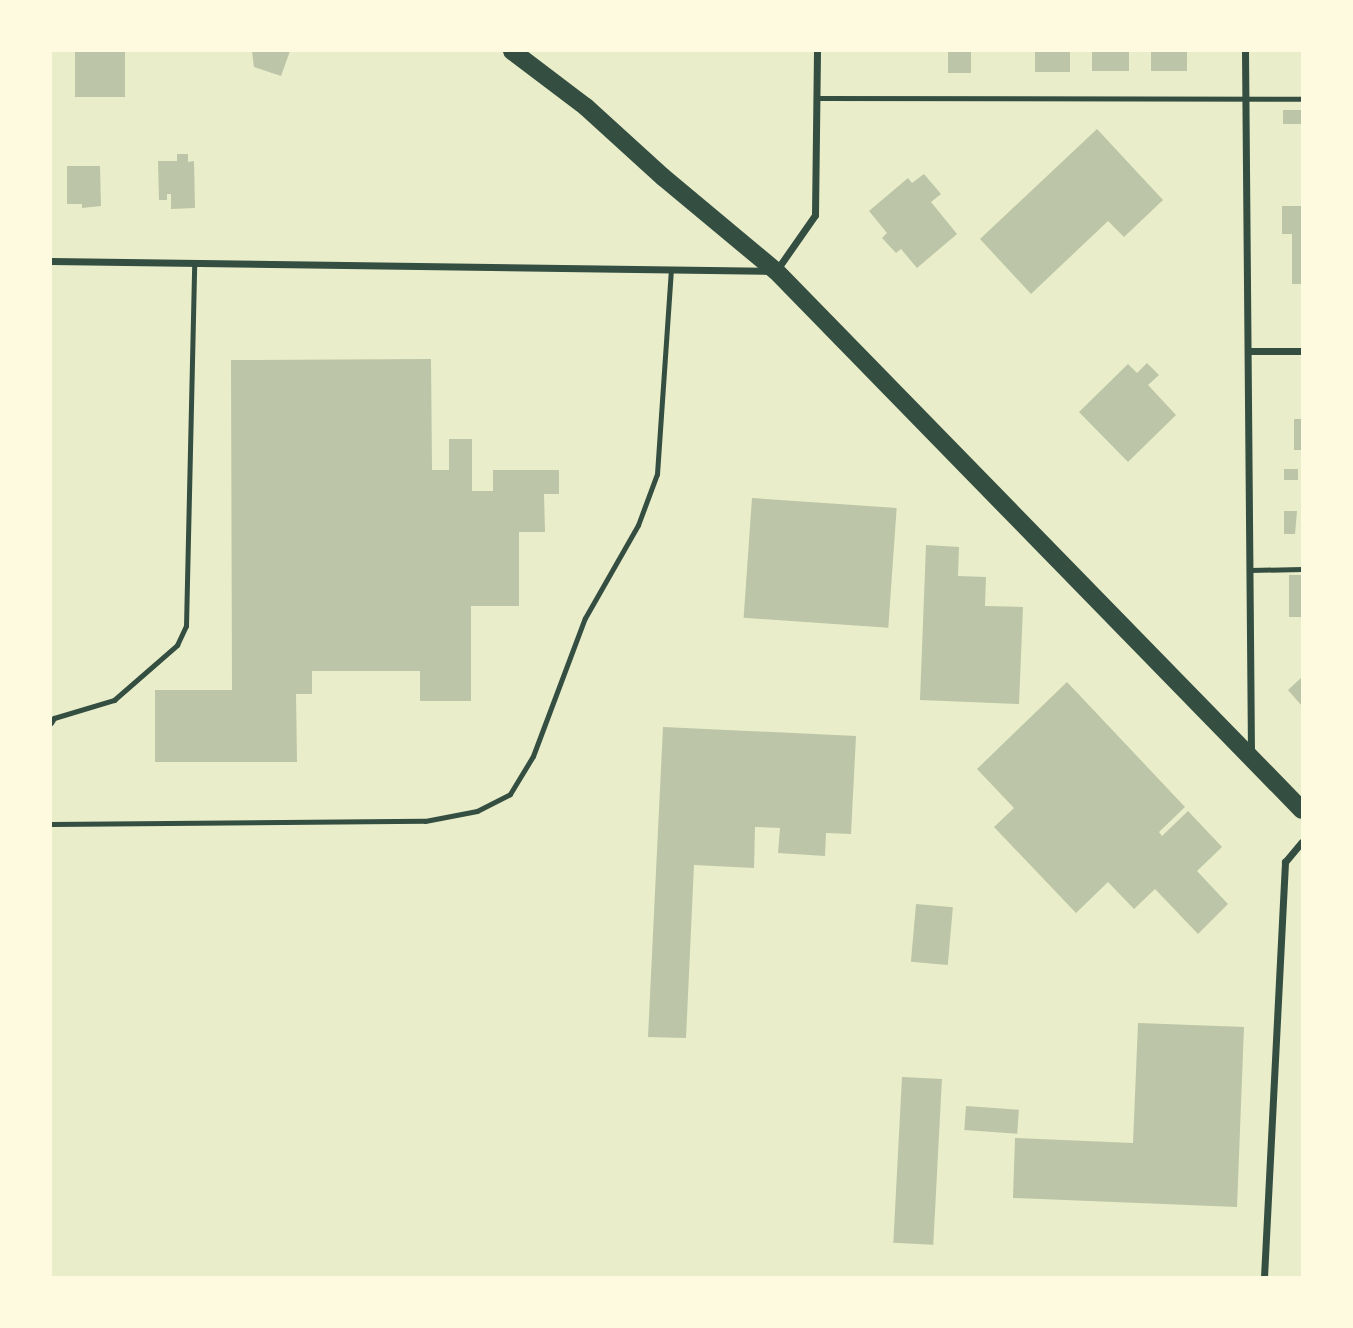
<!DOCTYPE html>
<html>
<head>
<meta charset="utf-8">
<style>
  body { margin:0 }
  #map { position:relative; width:1353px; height:1328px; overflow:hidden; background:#e9edc9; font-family:Raleway,sans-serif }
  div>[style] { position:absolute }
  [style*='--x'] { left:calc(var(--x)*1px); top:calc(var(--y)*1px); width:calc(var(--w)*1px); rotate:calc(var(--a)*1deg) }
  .building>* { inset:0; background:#bcc5a7; transform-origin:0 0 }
  .service>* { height:5px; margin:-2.5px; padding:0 2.5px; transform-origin:2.5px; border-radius:2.5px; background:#344e41 }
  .minor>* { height:7px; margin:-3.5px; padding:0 3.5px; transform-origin:3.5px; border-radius:3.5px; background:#344e41 }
  .primary>* { height:18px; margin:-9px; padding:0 9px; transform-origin:9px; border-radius:9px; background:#344e41 }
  span { translate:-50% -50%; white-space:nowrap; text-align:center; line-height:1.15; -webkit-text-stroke:7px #fefae0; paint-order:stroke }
  .frame { position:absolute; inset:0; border:52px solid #fefae0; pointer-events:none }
</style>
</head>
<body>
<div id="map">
  <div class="building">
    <i style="left:75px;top:51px;width:50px;height:46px"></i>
    <i style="clip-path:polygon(252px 51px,290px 51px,281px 76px,254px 67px)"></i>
    <i style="left:948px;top:51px;width:23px;height:22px"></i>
    <i style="left:1035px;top:51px;width:35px;height:21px"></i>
    <i style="left:1092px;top:51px;width:37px;height:20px"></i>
    <i style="left:1151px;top:51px;width:36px;height:20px"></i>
    <i style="left:1283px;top:110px;width:19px;height:14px"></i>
    <i style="clip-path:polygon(1097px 129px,1163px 200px,1124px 237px,1108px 221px,1031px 294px,980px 239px)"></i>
    <i style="clip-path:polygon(177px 154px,188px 154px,188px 162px,194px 161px,195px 208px,171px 209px,171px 194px,167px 194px,167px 200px,159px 200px,158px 161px,177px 161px)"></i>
    <i style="clip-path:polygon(67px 166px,100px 166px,101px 206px,82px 208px,82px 204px,67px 204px)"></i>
    <i style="clip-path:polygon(924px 174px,941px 194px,931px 202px,957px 234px,917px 268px,901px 249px,896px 253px,882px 238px,887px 233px,869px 211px,908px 178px,912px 183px)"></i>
    <i style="clip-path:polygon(1282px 206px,1302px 206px,1302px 284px,1292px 284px,1292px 234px,1282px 234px)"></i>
    <i style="clip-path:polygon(431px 359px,432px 470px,449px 470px,449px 439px,472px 439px,472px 491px,493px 491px,493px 470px,559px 470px,559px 494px,544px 494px,545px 532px,519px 532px,519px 606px,471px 606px,471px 701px,420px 701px,420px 671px,312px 671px,312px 694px,296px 694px,297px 762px,155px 762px,155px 690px,232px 690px,231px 360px)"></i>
    <i style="clip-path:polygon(1147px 363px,1159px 375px,1148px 385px,1176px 415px,1128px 462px,1079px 412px,1128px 364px,1137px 373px)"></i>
    <i style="left:1294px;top:419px;width:8px;height:31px"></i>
    <i style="left:1284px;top:469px;width:14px;height:11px"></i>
    <i style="left:752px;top:498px;width:145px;height:120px;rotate:4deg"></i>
    <i style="clip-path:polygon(1284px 511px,1297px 511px,1295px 534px,1284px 534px)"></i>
    <i style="clip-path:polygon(926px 545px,959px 547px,958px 576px,986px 577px,985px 606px,1023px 607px,1019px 704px,920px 700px)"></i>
    <i style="left:1289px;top:575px;width:13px;height:42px"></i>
    <i style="clip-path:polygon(1302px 677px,1302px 706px,1288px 690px)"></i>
    <i style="clip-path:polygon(1067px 682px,1185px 807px,1159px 832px,1162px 836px,1188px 811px,1222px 847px,1197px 871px,1228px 904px,1198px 934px,1155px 889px,1134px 909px,1108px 882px,1076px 913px,994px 827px,1014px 808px,977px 769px)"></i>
    <i style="clip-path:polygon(663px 727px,856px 736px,851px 834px,826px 833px,825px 856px,778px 853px,780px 828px,755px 827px,754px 868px,694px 865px,686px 1038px,648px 1037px)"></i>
    <i style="left:916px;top:904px;width:37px;height:58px;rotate:5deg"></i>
    <i style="clip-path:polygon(1138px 1023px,1244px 1027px,1237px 1207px,1013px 1198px,1015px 1138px,1133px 1143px)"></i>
    <i style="left:902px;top:1077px;width:40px;height:166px;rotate:3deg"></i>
    <i style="left:966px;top:1106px;width:53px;height:24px;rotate:4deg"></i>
  </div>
  <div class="service">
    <i style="--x:816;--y:98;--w:486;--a:0.1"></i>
    <i style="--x:1250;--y:570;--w:52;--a:-1.1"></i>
    <i style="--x:51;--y:723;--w:6;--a:-59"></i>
    <i style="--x:54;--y:718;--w:63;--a:-16.7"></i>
    <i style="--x:114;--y:700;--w:84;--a:-41.1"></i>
    <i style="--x:177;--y:645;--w:21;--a:-65"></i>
    <i style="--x:186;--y:626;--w:363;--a:-88.7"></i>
    <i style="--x:51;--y:824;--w:374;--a:-0.5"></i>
    <i style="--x:425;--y:821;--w:53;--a:-10.9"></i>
    <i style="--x:477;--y:811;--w:37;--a:-27"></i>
    <i style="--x:510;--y:794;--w:44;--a:-58.8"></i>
    <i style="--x:533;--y:756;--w:147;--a:-69.4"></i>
    <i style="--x:585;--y:618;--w:107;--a:-60.3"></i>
    <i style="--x:638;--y:525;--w:54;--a:-69.6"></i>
    <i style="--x:657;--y:474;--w:205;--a:-86.1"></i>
  </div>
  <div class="minor">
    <i style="--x:1245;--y:51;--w:701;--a:89.51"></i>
    <i style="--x:51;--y:261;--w:725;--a:0.79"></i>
    <i style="--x:776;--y:271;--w:68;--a:-55.1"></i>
    <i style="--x:815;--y:215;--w:164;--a:-89.3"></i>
    <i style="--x:1250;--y:351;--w:52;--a:0"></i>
    <i style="--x:1264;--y:1277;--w:416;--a:-87.1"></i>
    <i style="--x:1285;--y:862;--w:26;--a:-50"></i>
  </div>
  <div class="primary">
    <i style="--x:512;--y:51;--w:93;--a:37.1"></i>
    <i style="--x:586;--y:107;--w:104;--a:42.3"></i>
    <i style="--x:663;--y:177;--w:147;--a:39.8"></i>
    <i style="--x:776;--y:271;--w:753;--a:45.7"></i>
  </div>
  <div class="frame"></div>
</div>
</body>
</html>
